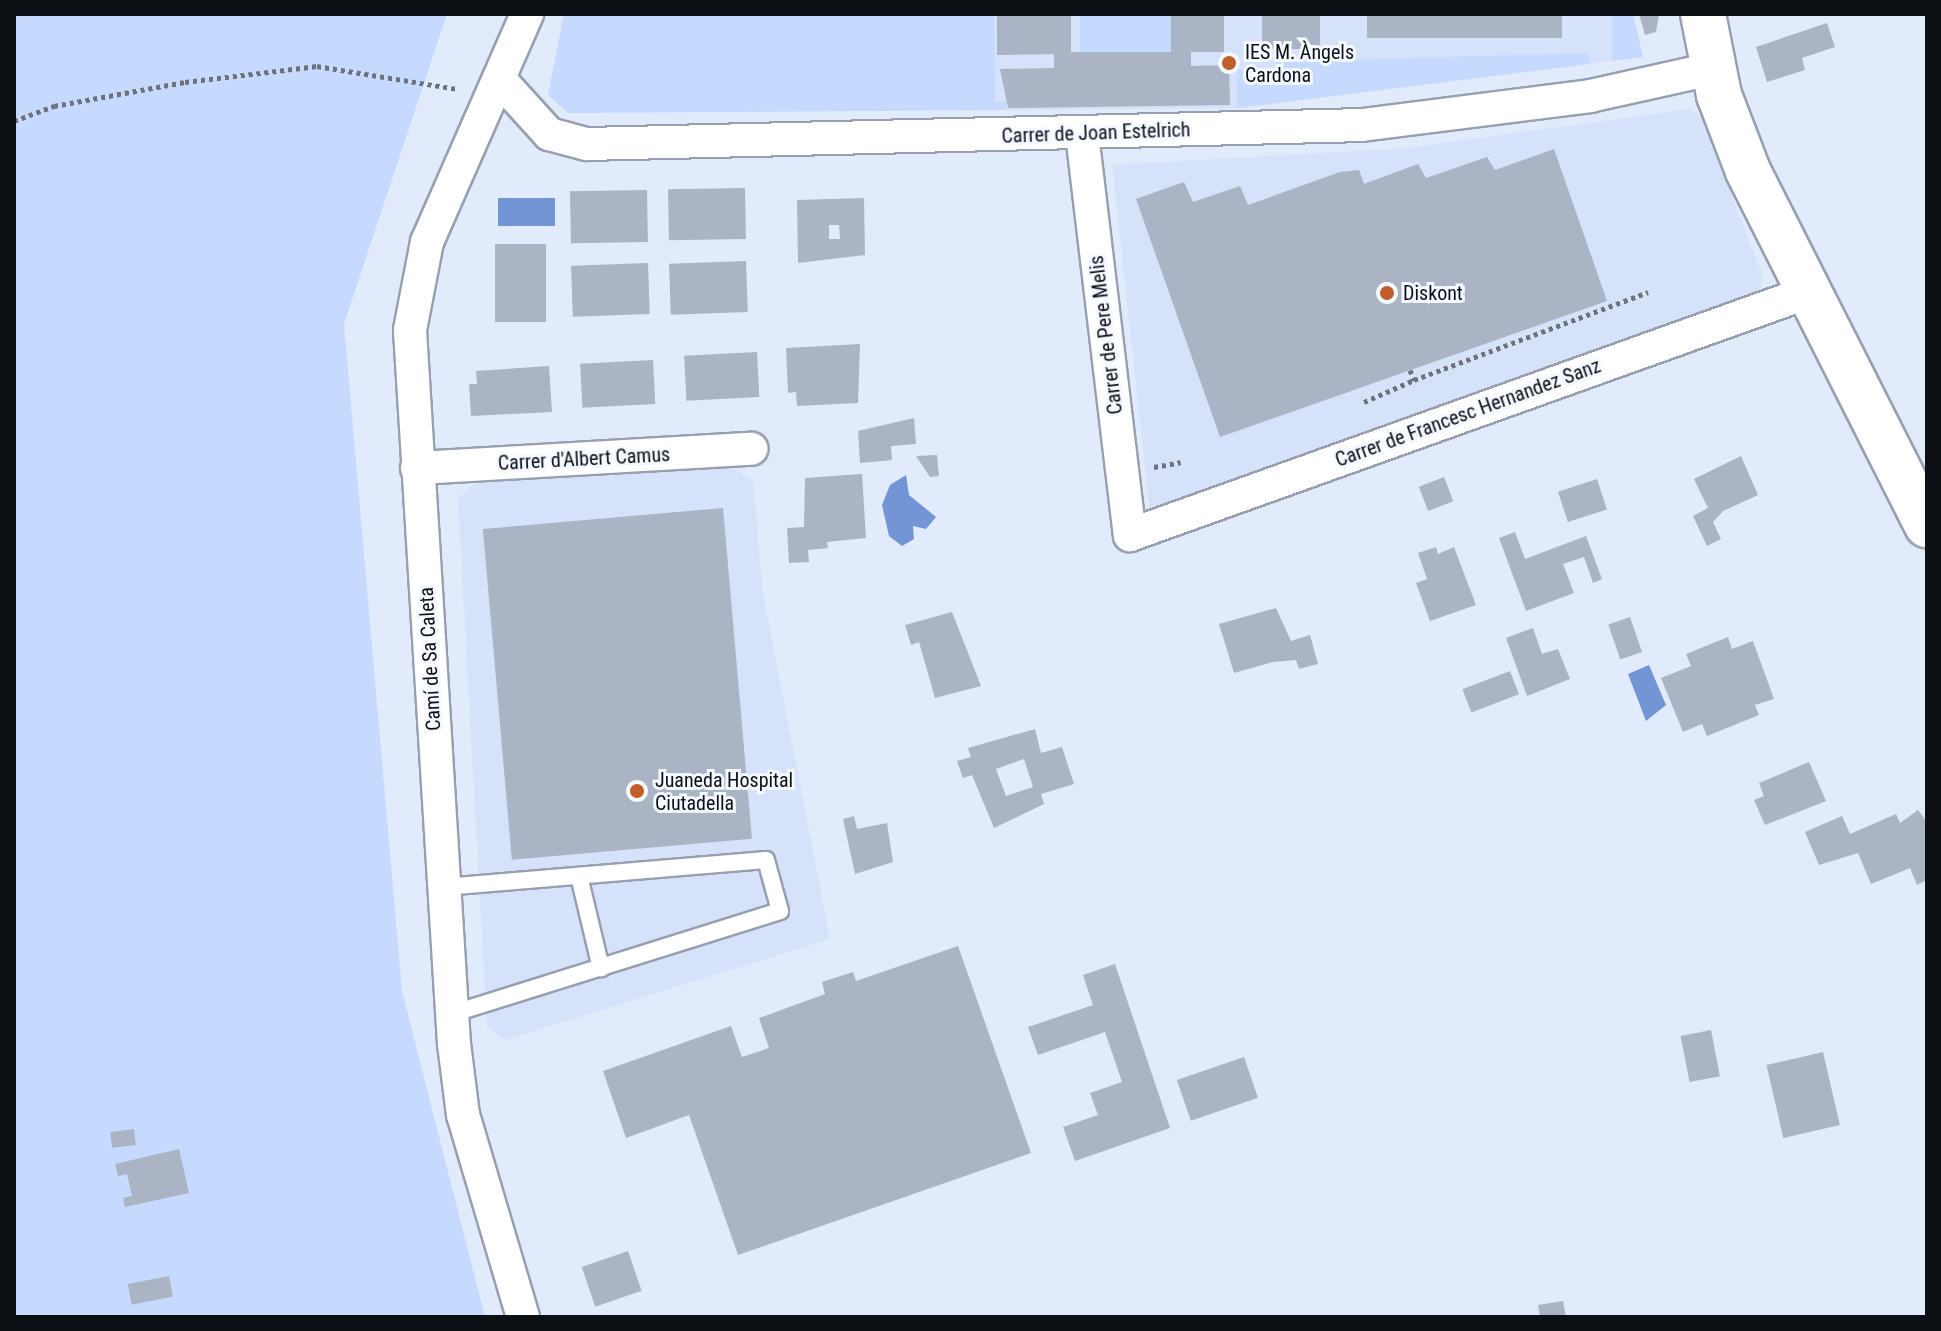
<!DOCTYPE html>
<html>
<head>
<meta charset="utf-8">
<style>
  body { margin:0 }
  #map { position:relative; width:1941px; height:1331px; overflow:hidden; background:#e2ebfc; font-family:"Roboto Condensed",sans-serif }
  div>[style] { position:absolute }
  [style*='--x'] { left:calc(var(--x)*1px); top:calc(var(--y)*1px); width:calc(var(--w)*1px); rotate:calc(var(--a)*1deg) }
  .built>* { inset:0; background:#d5e2fa }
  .green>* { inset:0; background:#c6d9ff; transform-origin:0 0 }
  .water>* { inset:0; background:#7394d5; transform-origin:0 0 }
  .building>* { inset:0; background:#abb4c5; transform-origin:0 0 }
  .path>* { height:5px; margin-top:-2.5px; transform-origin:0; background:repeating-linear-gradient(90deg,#6d737e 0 4px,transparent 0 8px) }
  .roads { filter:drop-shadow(2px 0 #979fb0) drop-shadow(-2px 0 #979fb0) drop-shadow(0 2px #979fb0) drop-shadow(0 -2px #979fb0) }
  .lane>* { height:16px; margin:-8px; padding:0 8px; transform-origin:8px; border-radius:8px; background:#fff }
  .street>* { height:32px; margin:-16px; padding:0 16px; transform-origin:16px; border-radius:16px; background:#fff }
  .secondary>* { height:44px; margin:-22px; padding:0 22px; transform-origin:22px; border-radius:22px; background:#fff }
  .dots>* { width:22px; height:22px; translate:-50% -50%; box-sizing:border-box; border:4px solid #f4f8ff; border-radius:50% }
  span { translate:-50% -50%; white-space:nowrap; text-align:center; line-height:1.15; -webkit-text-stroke:6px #f4f8ff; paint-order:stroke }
  .poi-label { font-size:20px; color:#0c0f14 }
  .left { translate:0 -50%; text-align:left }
  .street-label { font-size:20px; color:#0c0f14 }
  .frame { position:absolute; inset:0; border:16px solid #0c0f14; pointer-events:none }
</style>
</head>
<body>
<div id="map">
  <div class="built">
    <i style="clip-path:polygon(564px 14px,1633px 14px,1643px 57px,1237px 108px,1006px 110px,1006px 102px,560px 26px)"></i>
    <i style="clip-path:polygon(1689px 109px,1702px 118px,1763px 277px,1758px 298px,1150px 512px,1112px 165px,1408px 148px)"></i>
    <i style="clip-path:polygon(724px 463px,753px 480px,763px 594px,830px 939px,505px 1040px,487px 1026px,458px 499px,473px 484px)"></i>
  </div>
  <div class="green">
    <i style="clip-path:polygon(14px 14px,447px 14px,344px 324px,402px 991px,485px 1317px,14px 1317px)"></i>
    <i style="clip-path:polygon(564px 14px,994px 14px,995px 101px,1006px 102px,1006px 110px,568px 113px,548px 95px)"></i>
    <i style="left:1080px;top:14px;width:99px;height:45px"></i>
    <i style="clip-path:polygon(1612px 14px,1633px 14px,1643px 57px,1612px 61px)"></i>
    <i style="clip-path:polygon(1589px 53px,1590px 64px,1237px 108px,1237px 70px,1275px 69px,1276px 62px)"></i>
  </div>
  <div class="water">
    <i style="left:555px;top:198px;width:28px;height:57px;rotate:90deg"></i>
    <i style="clip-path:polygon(906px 475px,909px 495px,936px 517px,926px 529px,913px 526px,914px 539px,902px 546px,889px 536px,882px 505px,890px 485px)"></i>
    <i style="clip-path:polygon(1649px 665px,1666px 705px,1646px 721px,1628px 674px)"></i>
  </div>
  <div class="building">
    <i style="clip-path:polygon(997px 14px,1071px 14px,1071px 52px,1171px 52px,1171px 14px,1224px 14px,1224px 52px,1191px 52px,1191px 66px,1229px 65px,1230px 105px,1008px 108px,1000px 69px,1054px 68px,1054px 54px,997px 55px)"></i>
    <i style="left:1262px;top:14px;width:58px;height:35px"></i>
    <i style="left:1367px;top:14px;width:195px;height:24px"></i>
    <i style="clip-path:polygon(1639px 14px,1659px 14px,1656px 32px,1645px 35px)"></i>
    <i style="clip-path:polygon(1827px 23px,1835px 47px,1802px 58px,1805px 70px,1767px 82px,1756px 47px)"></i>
    <i style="clip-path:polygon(1554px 149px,1607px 301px,1220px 437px,1136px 199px,1184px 182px,1193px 202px,1240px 186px,1248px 205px,1340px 172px,1359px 170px,1364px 184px,1418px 164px,1426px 178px,1487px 157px,1495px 170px)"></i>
    <i style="left:745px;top:188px;width:51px;height:77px;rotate:89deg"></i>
    <i style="left:647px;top:190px;width:52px;height:77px;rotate:89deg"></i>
    <i style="clip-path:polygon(evenodd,864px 198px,865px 255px,798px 263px,797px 200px,864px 198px,829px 225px,839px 225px,840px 239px,829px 239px,829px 225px)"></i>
    <i style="left:495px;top:244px;width:51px;height:78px"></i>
    <i style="left:746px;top:261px;width:51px;height:77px;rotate:88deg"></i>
    <i style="left:648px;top:263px;width:51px;height:77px;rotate:88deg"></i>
    <i style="clip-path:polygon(860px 344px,858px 403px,797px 406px,796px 392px,788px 393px,786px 348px)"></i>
    <i style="left:757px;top:352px;width:45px;height:73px;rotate:87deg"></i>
    <i style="left:653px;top:360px;width:44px;height:73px;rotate:87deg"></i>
    <i style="clip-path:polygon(549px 366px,552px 412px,471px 416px,469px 384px,477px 384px,476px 371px)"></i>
    <i style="clip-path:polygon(914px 418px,916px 444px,891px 446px,892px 460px,860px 463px,858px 431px)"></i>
    <i style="clip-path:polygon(937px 455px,939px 476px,930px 477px,916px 456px)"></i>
    <i style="clip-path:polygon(1741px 456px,1758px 495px,1723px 511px,1713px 522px,1721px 539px,1707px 546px,1693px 516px,1708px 508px,1694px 479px)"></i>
    <i style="clip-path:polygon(862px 474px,866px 538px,827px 542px,828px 548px,808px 550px,809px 562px,789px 563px,787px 528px,804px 527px,805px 478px)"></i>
    <i style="left:1444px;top:477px;width:26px;height:27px;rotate:69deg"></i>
    <i style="left:1597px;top:479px;width:32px;height:41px;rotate:72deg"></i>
    <i style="left:723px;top:508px;width:332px;height:241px;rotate:85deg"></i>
    <i style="clip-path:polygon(1515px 532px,1525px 559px,1586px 536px,1602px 579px,1593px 583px,1584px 557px,1563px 564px,1574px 593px,1526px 611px,1499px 538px)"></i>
    <i style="clip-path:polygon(1436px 547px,1438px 554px,1454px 547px,1476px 605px,1430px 621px,1416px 583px,1427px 579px,1418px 553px)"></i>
    <i style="clip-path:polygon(1276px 608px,1291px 641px,1310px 635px,1318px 664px,1299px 669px,1296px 660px,1273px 662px,1234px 673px,1219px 624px)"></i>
    <i style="clip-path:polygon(952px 612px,981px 686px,935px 698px,919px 642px,911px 645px,905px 625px)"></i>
    <i style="left:1630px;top:617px;width:37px;height:23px;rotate:71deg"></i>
    <i style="clip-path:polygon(1533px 628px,1542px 654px,1558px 649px,1570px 679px,1527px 696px,1506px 638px)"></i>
    <i style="clip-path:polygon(1728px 637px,1732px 649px,1753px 641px,1774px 699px,1755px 705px,1759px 715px,1707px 736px,1702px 724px,1683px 732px,1661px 678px,1691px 666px,1686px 654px)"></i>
    <i style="left:1510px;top:671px;width:25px;height:51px;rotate:69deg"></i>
    <i style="clip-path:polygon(evenodd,1035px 729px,1041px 753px,1062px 747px,1074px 784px,1041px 794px,1044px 804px,994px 828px,972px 775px,963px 778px,957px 761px,971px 757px,968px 748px,1035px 729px,1024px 759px,1033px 787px,1006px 796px,996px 769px,1024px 759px)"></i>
    <i style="clip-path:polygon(1809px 762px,1826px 801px,1765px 825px,1754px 800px,1764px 796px,1759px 783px)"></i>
    <i style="clip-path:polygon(1918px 810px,1927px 822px,1927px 880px,1917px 885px,1910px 868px,1871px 884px,1858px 853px,1819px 865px,1805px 832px,1842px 816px,1850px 834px,1896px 814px,1900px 823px)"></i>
    <i style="clip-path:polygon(854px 816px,857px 829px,887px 823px,893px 862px,855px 874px,843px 819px)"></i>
    <i style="clip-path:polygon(958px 946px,1031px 1153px,738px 1255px,689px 1115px,626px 1138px,603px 1071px,731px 1026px,742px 1057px,769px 1048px,759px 1018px,825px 994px,822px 982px,853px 972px,856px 981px)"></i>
    <i style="clip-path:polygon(1115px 964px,1170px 1128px,1075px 1161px,1063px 1127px,1098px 1115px,1090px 1093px,1122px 1082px,1105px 1032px,1038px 1055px,1028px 1027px,1093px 1005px,1083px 975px)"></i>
    <i style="left:1711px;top:1030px;width:47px;height:31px;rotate:79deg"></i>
    <i style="left:1823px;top:1052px;width:75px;height:58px;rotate:77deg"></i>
    <i style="left:1244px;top:1057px;width:43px;height:71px;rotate:71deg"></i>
    <i style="left:134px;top:1129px;width:16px;height:24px;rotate:83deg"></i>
    <i style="clip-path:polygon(179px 1149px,189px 1193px,125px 1207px,123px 1198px,132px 1196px,127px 1174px,118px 1176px,115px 1164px)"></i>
    <i style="left:628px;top:1251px;width:42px;height:49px;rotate:71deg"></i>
    <i style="left:169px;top:1276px;width:21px;height:42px;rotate:79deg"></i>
    <i style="clip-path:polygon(1563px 1301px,1566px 1317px,1540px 1317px,1538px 1305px)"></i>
  </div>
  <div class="path">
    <i style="--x:14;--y:121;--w:43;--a:-20.6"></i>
    <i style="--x:54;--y:106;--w:133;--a:-10.4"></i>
    <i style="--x:185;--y:82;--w:133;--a:-6.9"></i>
    <i style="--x:317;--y:66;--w:143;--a:9.3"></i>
    <i style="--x:1410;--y:370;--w:11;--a:68"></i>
    <i style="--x:1414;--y:380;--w:250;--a:-20.6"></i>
    <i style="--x:1364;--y:402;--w:55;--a:-23.7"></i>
    <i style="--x:1154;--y:467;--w:27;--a:-10"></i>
  </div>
  <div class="roads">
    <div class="lane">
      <i style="--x:579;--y:876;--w:95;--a:76.6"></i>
      <i style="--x:444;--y:887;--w:323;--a:-4.8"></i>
      <i style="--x:766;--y:860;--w:53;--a:74.6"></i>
      <i style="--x:780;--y:911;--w:344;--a:162.6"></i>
    </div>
    <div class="street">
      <i style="--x:501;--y:81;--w:72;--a:47.8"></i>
      <i style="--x:549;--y:134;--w:39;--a:15"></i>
      <i style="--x:587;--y:144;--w:775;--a:-1.4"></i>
      <i style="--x:1362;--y:125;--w:230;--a:-7.2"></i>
      <i style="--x:1590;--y:96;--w:125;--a:-12.5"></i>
      <i style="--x:1082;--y:134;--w:404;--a:83.2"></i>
      <i style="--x:1130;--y:535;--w:718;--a:-19.7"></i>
      <i style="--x:417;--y:468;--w:335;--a:-3.3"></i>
      <i style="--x:523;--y:1317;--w:211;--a:-106.5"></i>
      <i style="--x:463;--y:1115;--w:72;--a:-97.2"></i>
      <i style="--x:454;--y:1044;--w:715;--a:-93.53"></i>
      <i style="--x:410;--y:330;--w:90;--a:-79.1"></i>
      <i style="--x:427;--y:242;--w:249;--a:-66.3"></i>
    </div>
    <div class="secondary">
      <i style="--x:1703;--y:14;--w:83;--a:78.8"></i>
      <i style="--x:1719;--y:95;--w:81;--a:69.1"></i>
      <i style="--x:1748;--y:171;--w:397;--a:63.2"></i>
    </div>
  </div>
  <div class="dots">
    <i style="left:1229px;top:63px;background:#c25e29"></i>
    <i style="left:1387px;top:293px;background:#c25e29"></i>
    <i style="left:637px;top:791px;background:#c25e29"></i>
  </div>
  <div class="poi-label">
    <span class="left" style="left:1245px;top:64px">IES M. Àngels<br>Cardona</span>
    <span class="left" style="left:1403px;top:293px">Diskont</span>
    <span class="left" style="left:655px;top:792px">Juaneda Hospital<br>Ciutadella</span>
  </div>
  <div class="street-label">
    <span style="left:1096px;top:133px;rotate:-2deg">Carrer de Joan Estelrich</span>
    <span style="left:1106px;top:335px;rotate:-97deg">Carrer de Pere Melis</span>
    <span style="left:1468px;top:413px;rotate:-20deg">Carrer de Francesc Hernandez Sanz</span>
    <span style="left:584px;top:459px;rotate:-3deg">Carrer d'Albert Camus</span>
    <span style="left:430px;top:659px;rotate:-93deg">Camí de Sa Caleta</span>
  </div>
  <div class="frame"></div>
</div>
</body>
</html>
